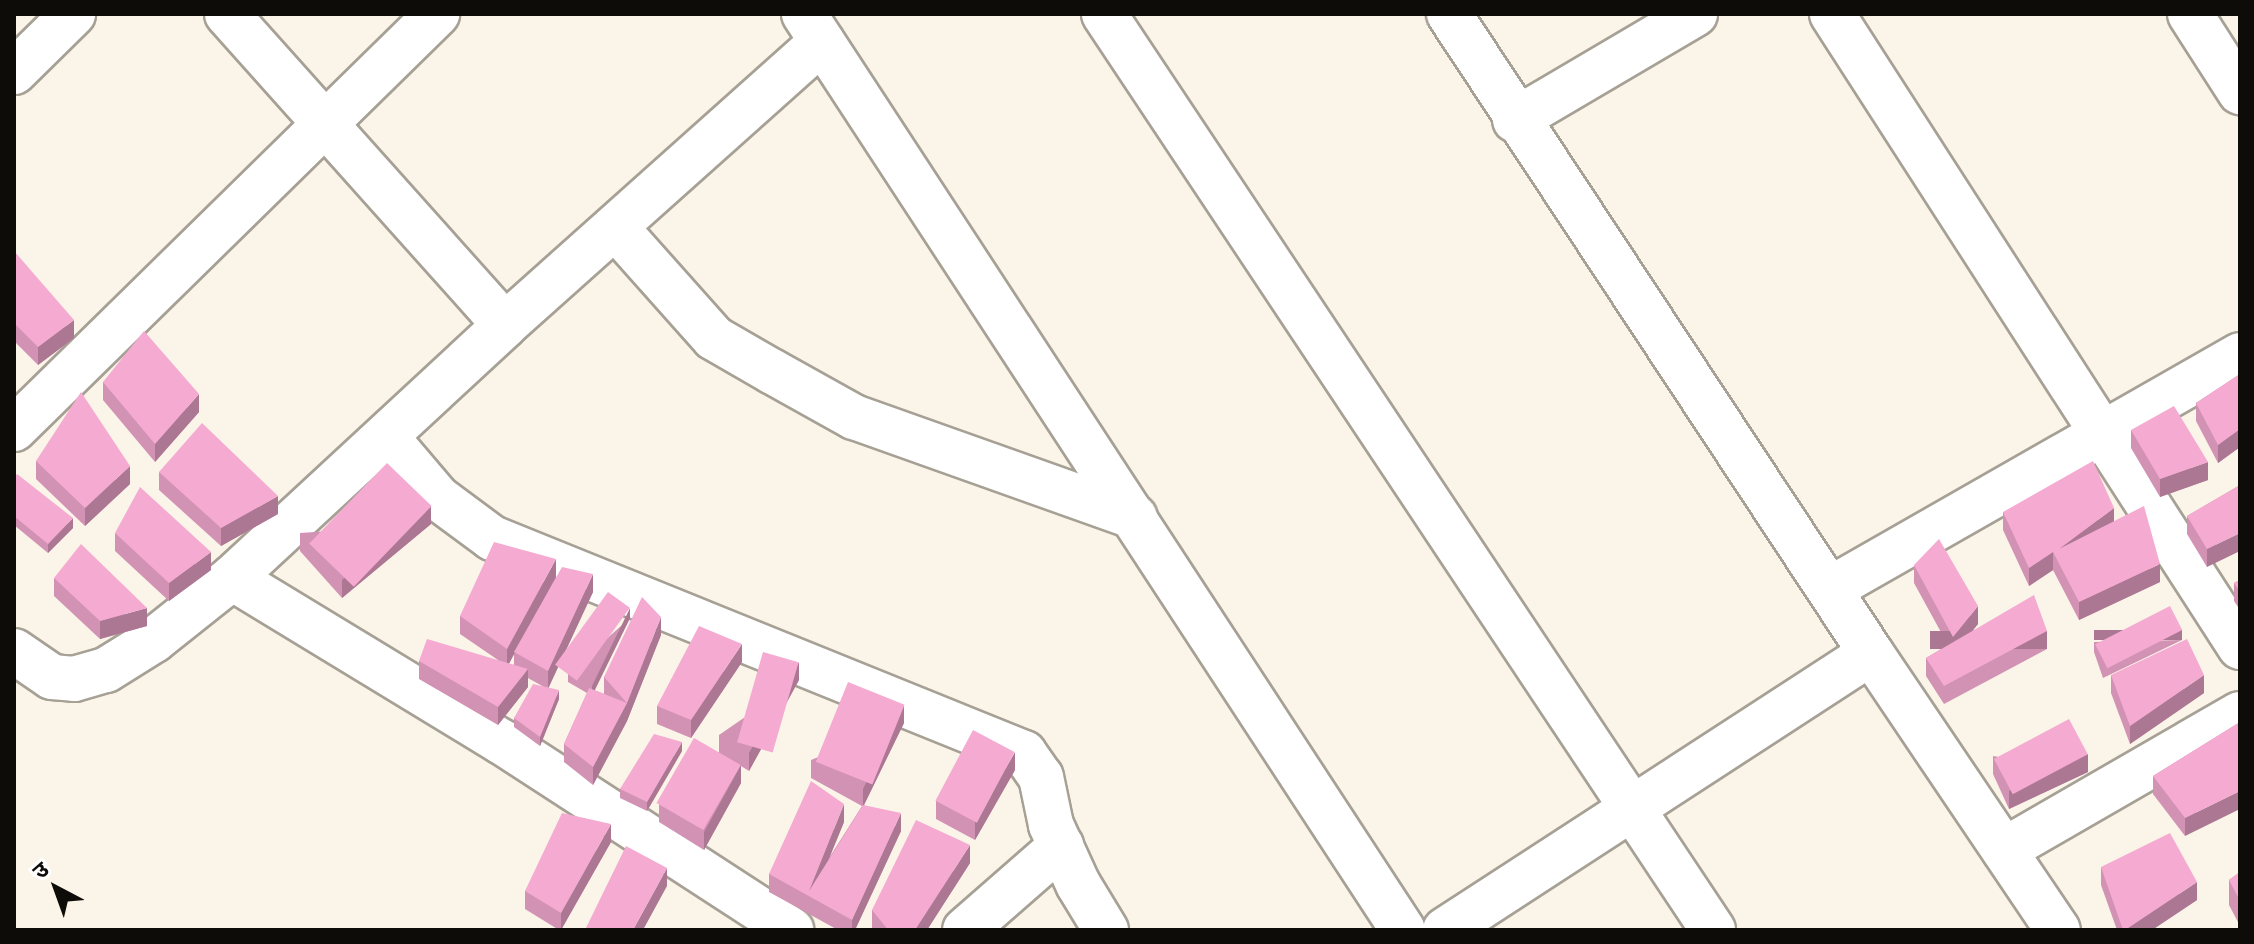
<!DOCTYPE html>
<meta charset="utf-8">
<style>
body{margin:0}
#map{position:relative;width:2254px;height:944px;overflow:hidden;background:#fbf4e8;font-family:"Titillium Web","Noto Sans Devanagari",sans-serif}
div>[style]{position:absolute}
.roads{filter:drop-shadow(2px 0 #a6a095) drop-shadow(-2px 0 #a6a095) drop-shadow(0 2px #a6a095) drop-shadow(0 -2px #a6a095)}
.minor>*{height:44px;margin:-22px;padding:0 22px;transform-origin:22px;border-radius:22px;background:#fff}
.wall>*{inset:0;background:#d292b4}
.shaded-wall>*{inset:0;background:#ab7792;transform-origin:0 0}
.building>*{inset:0;background:#f4aad1;transform-origin:0 0}
span{translate:-50% -50%;white-space:nowrap;text-align:center;line-height:1.15;-webkit-text-stroke:8px #fff;paint-order:stroke}
.frame{position:absolute;inset:0;border:16px solid #0e0c08;pointer-events:none}
.north{position:absolute;left:16px;top:848px;width:80px;height:80px;-webkit-text-stroke:6px #fff;paint-order:stroke;rotate:319deg;font-size:22px;font-weight:700;line-height:32px;text-align:center;color:#0e0c08}
.north::after{content:'';display:block;margin:auto;width:28px;height:36px;background:#0e0c08;clip-path:polygon(50% 0,100% 100%,50% 72%,0 100%)}
</style>
<div id="map">
<div class="roads">
<div class="minor">
<div style="left:804px;top:14px;width:1094px;rotate:56.82deg"></div>
<div style="left:1104px;top:14px;width:1100px;rotate:56.38deg"></div>
<div style="left:1832px;top:14px;width:753px;rotate:57.2deg"></div>
<div style="left:2190px;top:14px;width:93px;rotate:57.3deg"></div>
<div style="left:14px;top:72px;width:83px;rotate:-44.5deg"></div>
<div style="left:1515px;top:120px;width:209px;rotate:-30.5deg"></div>
<div style="left:616px;top:228px;width:147px;rotate:48.3deg"></div>
<div style="left:714px;top:338px;width:68px;rotate:30deg"></div>
<div style="left:773px;top:372px;width:93px;rotate:29.1deg"></div>
<div style="left:854px;top:417px;width:298px;rotate:19.6deg"></div>
<div style="left:505px;top:325px;width:425px;rotate:-41.8deg"></div>
<div style="left:14px;top:429px;width:593px;rotate:-44.45deg"></div>
<div style="left:387px;top:438px;width:79px;rotate:49.6deg"></div>
<div style="left:438px;top:498px;width:67px;rotate:36.5deg"></div>
<div style="left:492px;top:538px;width:574px;rotate:22.01deg"></div>
<div style="left:1024px;top:753px;width:29px;rotate:55deg"></div>
<div style="left:1041px;top:777px;width:49px;rotate:78.2deg"></div>
<div style="left:1051px;top:825px;width:65px;rotate:65.4deg"></div>
<div style="left:1078px;top:884px;width:54px;rotate:58.7deg"></div>
<div style="left:232px;top:578px;width:316px;rotate:31.3deg"></div>
<div style="left:502px;top:742px;width:345px;rotate:33deg"></div>
<div style="left:1830px;top:589px;width:472px;rotate:-29.7deg"></div>
<div style="left:14px;top:651px;width:46px;rotate:34.4deg"></div>
<div style="left:52px;top:677px;width:22px;rotate:5deg"></div>
<div style="left:74px;top:679px;width:33px;rotate:-16deg"></div>
<div style="left:106px;top:670px;width:57px;rotate:-32deg"></div>
<div style="left:154px;top:640px;width:100px;rotate:-38.5deg"></div>
<div style="left:232px;top:578px;width:372px;rotate:-42.8deg"></div>
<div style="left:505px;top:325px;width:417px;rotate:-131.8deg"></div>
<div style="left:1871px;top:653px;width:334px;rotate:56deg"></div>
<div style="left:2004px;top:850px;width:272px;rotate:-30deg"></div>
<div style="left:965px;top:930px;width:128px;rotate:-41.2deg"></div>
<div style="left:1445px;top:930px;width:508px;rotate:-33.03deg"></div>
<div style="left:1871px;top:653px;width:766px;rotate:-123.44deg"></div>
</div>
</div>
<div class="wall">
<div style="clip-path:polygon(14px 251px,74px 338px,38px 365px,14px 341px)"></div>
<div style="clip-path:polygon(2240px 374px,2240px 447px,2218px 463px,2196px 421px,2196px 403px)"></div>
<div style="clip-path:polygon(103px 382px,199px 412px,155px 462px,103px 400px)"></div>
<div style="clip-path:polygon(2131px 430px,2208px 480px,2160px 497px,2131px 448px)"></div>
<div style="clip-path:polygon(36px 461px,130px 484px,85px 526px,36px 479px)"></div>
<div style="clip-path:polygon(159px 472px,278px 514px,221px 546px,159px 490px)"></div>
<div style="clip-path:polygon(14px 478px,73px 528px,48px 553px,14px 525px)"></div>
<div style="clip-path:polygon(2240px 485px,2207px 567px,2187px 534px,2187px 516px)"></div>
<div style="clip-path:polygon(2003px 512px,2114px 521px,2160px 582px,2079px 620px,2053px 570px,2029px 586px,2003px 530px)"></div>
<div style="clip-path:polygon(431px 524px,342px 598px,300px 551px,300px 533px)"></div>
<div style="clip-path:polygon(115px 533px,211px 570px,169px 601px,115px 551px)"></div>
<div style="clip-path:polygon(1914px 565px,1978px 624px,1973px 630px,2047px 649px,1944px 704px,1926px 676px,1926px 658px,1948px 645px,1914px 583px)"></div>
<div style="clip-path:polygon(evenodd,556px 577px,593px 592px,548px 688px,559px 699px,540px 746px,514px 727px,514px 718px,544px 687px,528px 678px,528px 687px,498px 725px,419px 679px,419px 661px,498px 660px,460px 634px,460px 616px,556px 577px,514px 654px,514px 665px,509px 664px,514px 654px)"></div>
<div style="clip-path:polygon(54px 578px,147px 626px,100px 639px,54px 596px)"></div>
<div style="clip-path:polygon(2240px 580px,2240px 610px,2234px 601px,2234px 583px)"></div>
<div style="clip-path:polygon(630px 618px,594px 690px,604px 694px,604px 677px,661px 635px,627px 721px,593px 785px,564px 762px,564px 744px,587px 693px,568px 682px,568px 673px)"></div>
<div style="clip-path:polygon(2182px 640px,2103px 678px,2094px 652px,2094px 642px)"></div>
<div style="clip-path:polygon(742px 662px,691px 738px,657px 724px,657px 706px)"></div>
<div style="clip-path:polygon(2111px 675px,2204px 693px,2130px 744px,2111px 693px)"></div>
<div style="clip-path:polygon(799px 680px,749px 771px,741px 766px,741px 783px,704px 850px,659px 822px,659px 804px,719px 752px,719px 735px)"></div>
<div style="clip-path:polygon(2240px 722px,2185px 836px,2153px 794px,2153px 776px)"></div>
<div style="clip-path:polygon(904px 723px,864px 805px,901px 831px,855px 930px,838px 930px,769px 892px,769px 874px,844px 822px,829px 858px,862px 806px,811px 778px,811px 760px)"></div>
<div style="clip-path:polygon(682px 751px,647px 811px,620px 798px,620px 789px)"></div>
<div style="clip-path:polygon(1993px 756px,2088px 772px,2009px 809px,1993px 774px)"></div>
<div style="clip-path:polygon(1015px 770px,975px 840px,936px 819px,936px 801px)"></div>
<div style="clip-path:polygon(611px 842px,561px 930px,559px 930px,525px 909px,525px 891px)"></div>
<div style="clip-path:polygon(970px 863px,927px 930px,874px 930px,872px 928px,872px 910px)"></div>
<div style="clip-path:polygon(2101px 867px,2197px 900px,2152px 930px,2117px 930px,2101px 885px)"></div>
<div style="clip-path:polygon(2240px 872px,2240px 926px,2229px 905px,2229px 880px)"></div>
</div>
<div class="shaded-wall">
<div style="clip-path:polygon(74px 320px,74px 338px,38px 365px,38px 347px)"></div>
<div style="clip-path:polygon(199px 394px,199px 412px,155px 462px,155px 444px)"></div>
<div style="clip-path:polygon(2240px 429px,2240px 447px,2218px 463px,2218px 445px)"></div>
<div style="clip-path:polygon(2208px 462px,2208px 480px,2160px 497px,2160px 479px)"></div>
<div style="clip-path:polygon(130px 466px,130px 484px,85px 526px,85px 508px)"></div>
<div style="clip-path:polygon(278px 496px,278px 514px,221px 546px,221px 528px)"></div>
<div style="clip-path:polygon(431px 506px,431px 524px,342px 598px,342px 580px)"></div>
<div style="clip-path:polygon(2114px 508px,2114px 526px,2059px 549px)"></div>
<div style="clip-path:polygon(73px 518px,73px 528px,48px 553px,48px 544px)"></div>
<div style="clip-path:polygon(2240px 533px,2240px 551px,2207px 567px,2207px 549px)"></div>
<div style="clip-path:polygon(211px 552px,211px 570px,169px 601px,169px 583px)"></div>
<div style="clip-path:polygon(2053px 552px,2053px 570px,2029px 586px,2029px 568px)"></div>
<div style="clip-path:polygon(556px 559px,556px 577px,507px 667px,507px 649px)"></div>
<div style="clip-path:polygon(2160px 564px,2160px 582px,2079px 620px,2079px 602px)"></div>
<div style="clip-path:polygon(593px 574px,593px 592px,548px 689px,548px 671px)"></div>
<div style="clip-path:polygon(1978px 606px,1978px 624px,1953px 655px,1953px 637px)"></div>
<div style="clip-path:polygon(147px 608px,147px 626px,100px 639px,100px 621px)"></div>
<div style="clip-path:polygon(630px 608px,630px 618px,592px 696px,592px 686px)"></div>
<div style="clip-path:polygon(661px 617px,661px 635px,627px 721px,627px 703px)"></div>
<div style="left:2182px;top:630px;width:10px;height:88px;rotate:90deg"></div>
<div style="left:2047px;top:631px;width:18px;height:117px;rotate:90deg"></div>
<div style="clip-path:polygon(742px 644px,742px 662px,691px 738px,691px 720px)"></div>
<div style="clip-path:polygon(799px 662px,799px 680px,749px 771px,749px 753px)"></div>
<div style="clip-path:polygon(528px 669px,528px 687px,498px 725px,498px 707px)"></div>
<div style="clip-path:polygon(2204px 675px,2204px 693px,2130px 744px,2130px 726px)"></div>
<div style="clip-path:polygon(559px 690px,559px 699px,540px 746px,540px 737px)"></div>
<div style="clip-path:polygon(627px 703px,627px 721px,593px 785px,593px 767px)"></div>
<div style="clip-path:polygon(904px 705px,904px 723px,863px 807px,863px 789px)"></div>
<div style="clip-path:polygon(682px 742px,682px 751px,647px 811px,647px 802px)"></div>
<div style="clip-path:polygon(1015px 752px,1015px 770px,975px 840px,975px 822px)"></div>
<div style="clip-path:polygon(2088px 754px,2088px 772px,2009px 809px,2009px 791px)"></div>
<div style="clip-path:polygon(741px 765px,741px 783px,704px 850px,704px 832px)"></div>
<div style="clip-path:polygon(2240px 791px,2240px 809px,2185px 836px,2185px 818px)"></div>
<div style="clip-path:polygon(844px 804px,844px 822px,813px 898px,809px 891px)"></div>
<div style="clip-path:polygon(901px 813px,901px 831px,855px 930px,852px 930px,852px 920px)"></div>
<div style="clip-path:polygon(611px 824px,611px 842px,561px 930px,561px 913px)"></div>
<div style="clip-path:polygon(970px 845px,970px 863px,927px 930px,915px 930px)"></div>
<div style="clip-path:polygon(667px 868px,667px 886px,643px 930px,633px 930px)"></div>
<div style="clip-path:polygon(2197px 882px,2197px 900px,2152px 930px,2125px 930px)"></div>
</div>
<div class="building">
<div style="clip-path:polygon(14px 251px,74px 320px,38px 347px,14px 323px)"></div>
<div style="clip-path:polygon(144px 331px,199px 394px,155px 444px,103px 382px)"></div>
<div style="clip-path:polygon(2240px 374px,2240px 429px,2218px 445px,2196px 403px)"></div>
<div style="clip-path:polygon(81px 392px,130px 466px,85px 508px,36px 461px)"></div>
<div style="clip-path:polygon(2174px 406px,2208px 462px,2160px 479px,2131px 430px)"></div>
<div style="clip-path:polygon(202px 423px,278px 496px,221px 528px,159px 472px)"></div>
<div style="clip-path:polygon(2093px 461px,2114px 508px,2059px 549px,2144px 506px,2160px 564px,2079px 602px,2053px 552px,2029px 568px,2003px 512px)"></div>
<div style="left:387px;top:463px;width:62px;height:112px;rotate:44deg"></div>
<div style="clip-path:polygon(17px 474px,73px 518px,48px 544px,14px 516px,14px 478px)"></div>
<div style="clip-path:polygon(2240px 485px,2240px 533px,2207px 549px,2187px 516px)"></div>
<div style="clip-path:polygon(140px 487px,211px 552px,169px 583px,115px 533px)"></div>
<div style="clip-path:polygon(1939px 539px,1978px 606px,1953px 637px,1914px 565px)"></div>
<div style="clip-path:polygon(494px 542px,556px 559px,507px 649px,460px 616px)"></div>
<div style="clip-path:polygon(81px 544px,147px 608px,100px 621px,54px 578px)"></div>
<div style="clip-path:polygon(562px 567px,593px 574px,548px 671px,514px 652px)"></div>
<div style="clip-path:polygon(2240px 580px,2240px 592px,2234px 583px)"></div>
<div style="left:608px;top:592px;width:27px;height:90px;rotate:36deg"></div>
<div style="clip-path:polygon(2034px 595px,2047px 631px,1944px 686px,1926px 658px)"></div>
<div style="clip-path:polygon(642px 597px,661px 617px,627px 703px,604px 677px)"></div>
<div style="left:2170px;top:606px;width:27px;height:84px;rotate:63deg"></div>
<div style="clip-path:polygon(699px 626px,742px 644px,691px 720px,657px 706px)"></div>
<div style="clip-path:polygon(427px 639px,528px 669px,498px 707px,419px 661px)"></div>
<div style="clip-path:polygon(2187px 639px,2204px 675px,2130px 726px,2111px 675px)"></div>
<div style="left:763px;top:652px;width:37px;height:94px;rotate:16deg"></div>
<div style="left:848px;top:682px;width:61px;height:86px;rotate:22deg"></div>
<div style="clip-path:polygon(533px 684px,559px 690px,540px 737px,514px 718px)"></div>
<div style="clip-path:polygon(589px 688px,627px 703px,593px 767px,564px 744px)"></div>
<div style="left:2069px;top:719px;width:40px;height:85px;rotate:62deg"></div>
<div style="clip-path:polygon(2240px 722px,2240px 791px,2185px 818px,2153px 776px)"></div>
<div style="left:973px;top:730px;width:47px;height:80px;rotate:28deg"></div>
<div style="clip-path:polygon(654px 734px,682px 742px,647px 802px,620px 789px)"></div>
<div style="left:694px;top:738px;width:54px;height:75px;rotate:30deg"></div>
<div style="clip-path:polygon(811px 781px,844px 804px,809px 891px,863px 805px,901px 813px,852px 920px,769px 874px)"></div>
<div style="clip-path:polygon(562px 813px,611px 824px,561px 913px,525px 891px)"></div>
<div style="clip-path:polygon(916px 820px,970px 845px,915px 930px,888px 930px,872px 910px)"></div>
<div style="clip-path:polygon(2170px 833px,2197px 882px,2125px 930px,2123px 930px,2101px 867px)"></div>
<div style="clip-path:polygon(626px 846px,667px 868px,633px 930px,585px 930px)"></div>
<div style="clip-path:polygon(2240px 872px,2240px 901px,2229px 880px)"></div>
</div>
<div class="frame"></div>
<div class="north">उ</div>
</div>
